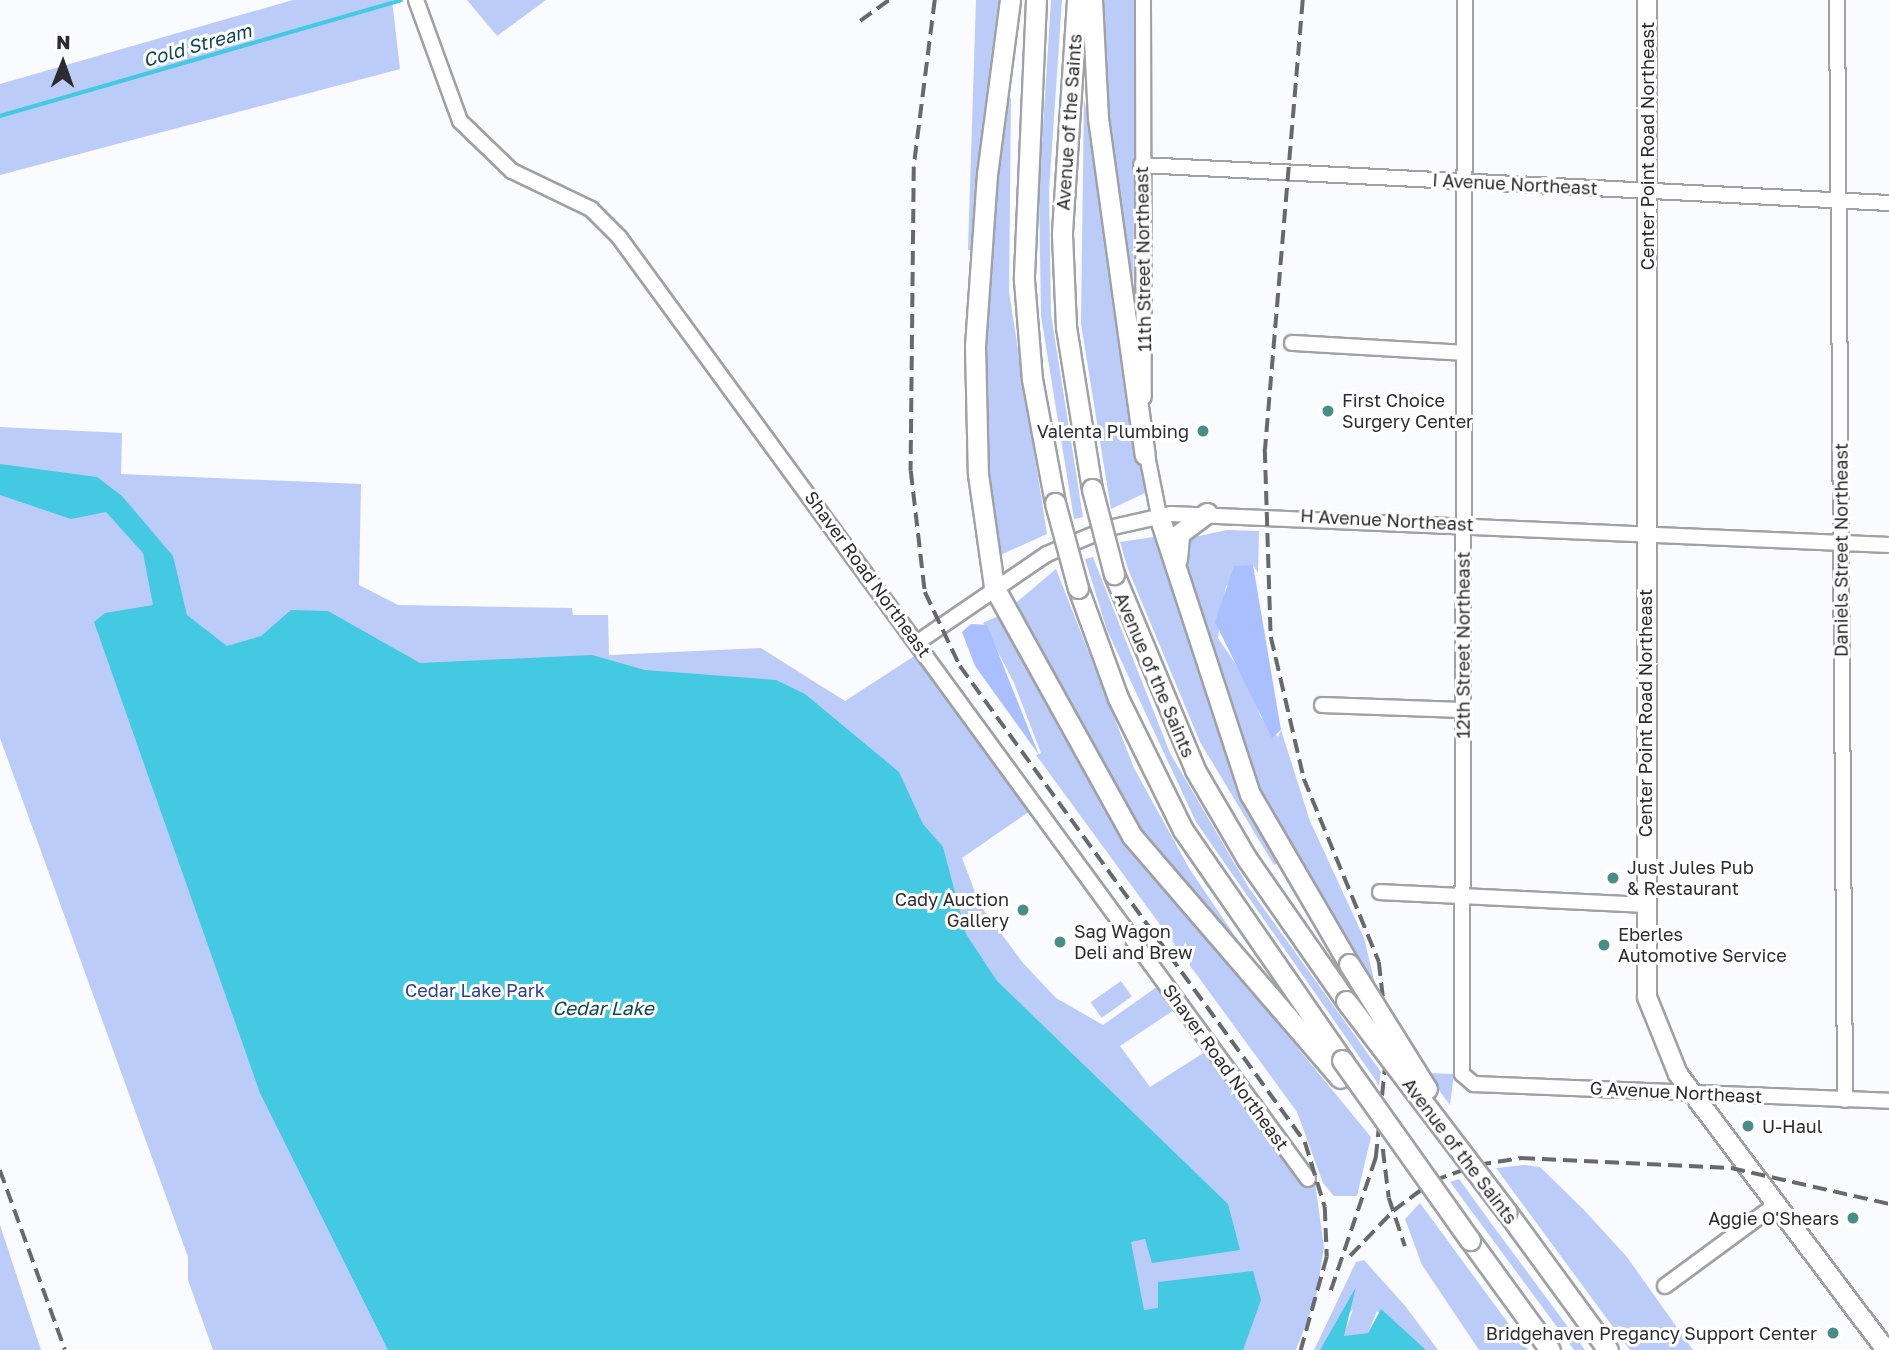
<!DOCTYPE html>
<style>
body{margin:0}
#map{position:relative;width:1889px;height:1350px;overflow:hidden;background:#fafbfe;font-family:"Golos Text",sans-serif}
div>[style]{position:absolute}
.green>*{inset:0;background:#bcccf8;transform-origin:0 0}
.forest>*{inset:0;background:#a9bfff}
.water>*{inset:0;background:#43c9e1}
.stream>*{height:3.5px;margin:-1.75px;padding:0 1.75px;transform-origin:1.75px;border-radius:1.75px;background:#43c9e1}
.roads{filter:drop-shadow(2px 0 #9fa1a5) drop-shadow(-2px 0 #9fa1a5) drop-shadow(0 2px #9fa1a5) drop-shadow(0 -2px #9fa1a5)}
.minor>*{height:14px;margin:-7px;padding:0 7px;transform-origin:7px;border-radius:7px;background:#fff}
.major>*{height:18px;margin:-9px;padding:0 9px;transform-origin:9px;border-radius:9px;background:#fff}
.highway>*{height:19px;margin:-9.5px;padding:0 9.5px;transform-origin:9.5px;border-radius:9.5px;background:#fff}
.rail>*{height:3.5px;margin-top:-1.75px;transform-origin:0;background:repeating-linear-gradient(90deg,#69696c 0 14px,transparent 0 21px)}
.bridges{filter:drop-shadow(2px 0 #9fa1a5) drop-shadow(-2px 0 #9fa1a5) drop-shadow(0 2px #9fa1a5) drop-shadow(0 -2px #9fa1a5)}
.highway-bridge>*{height:19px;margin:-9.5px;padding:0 9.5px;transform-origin:9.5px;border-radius:9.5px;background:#fff}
.dots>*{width:19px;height:19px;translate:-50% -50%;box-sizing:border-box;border:4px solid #fff;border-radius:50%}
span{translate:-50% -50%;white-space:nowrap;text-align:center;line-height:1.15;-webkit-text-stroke:6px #fff;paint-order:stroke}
.street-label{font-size:18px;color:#2c2c2e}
.poi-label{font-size:18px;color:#2c2c2e}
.left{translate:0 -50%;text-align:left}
.right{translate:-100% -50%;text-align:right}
.park-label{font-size:18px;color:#2c4099}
.water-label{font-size:19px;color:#0e4852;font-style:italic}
.north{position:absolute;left:28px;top:28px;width:70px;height:70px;-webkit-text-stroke:5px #fff;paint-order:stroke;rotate:1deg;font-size:19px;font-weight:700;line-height:28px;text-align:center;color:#2c2c2e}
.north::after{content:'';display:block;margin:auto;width:24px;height:32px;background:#2c2c2e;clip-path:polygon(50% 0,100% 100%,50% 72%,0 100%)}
</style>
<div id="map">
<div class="green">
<div style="clip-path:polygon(293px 0,392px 0,400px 69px,0 175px,0 84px)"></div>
<div style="clip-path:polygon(467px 0,546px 0,497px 36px)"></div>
<div style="clip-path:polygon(976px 0,1002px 0,973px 250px,968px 250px)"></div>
<div style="clip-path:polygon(1051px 0,1062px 0,1049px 191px,1051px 314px,1083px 517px,1074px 519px,1041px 316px,1039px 191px)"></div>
<div style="clip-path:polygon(1100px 0,1136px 0,1133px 311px,1106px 117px)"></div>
<div style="clip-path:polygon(1005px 94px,1011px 99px,1009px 292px,1047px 534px,998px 556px,980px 429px,987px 261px)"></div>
<div style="clip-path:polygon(1084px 97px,1145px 493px,1111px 509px,1081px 324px)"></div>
<div style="clip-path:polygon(0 427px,122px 433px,121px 474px,361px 484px,359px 585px,398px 605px,572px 608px,573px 615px,608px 615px,609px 655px,761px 648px,845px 701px,916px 655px,1030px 811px,962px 858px,980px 905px,1023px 963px,1056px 998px,1103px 1025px,1158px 986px,1174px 1010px,1120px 1046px,1150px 1087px,1205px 1052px,1303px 1183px,1314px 1175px,1324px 1247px,1316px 1298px,1296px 1350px,213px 1350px,188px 1280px,188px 1257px,0 738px)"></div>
<div style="clip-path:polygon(1227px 530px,1259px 531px,1258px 573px,1253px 565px,1226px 586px,1218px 638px,1251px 687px,1260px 716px,1278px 737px,1281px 730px,1310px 821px,1364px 938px,1377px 992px,1264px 802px,1232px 720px,1184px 559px,1189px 538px)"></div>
<div style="clip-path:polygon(1160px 536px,1249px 805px,1278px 863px,1274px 865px,1200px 742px,1128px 569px,1120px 542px)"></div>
<div style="clip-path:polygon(1093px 557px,1170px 753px,1249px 888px,1381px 1072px,1379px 1085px,1196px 822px,1107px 630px,1085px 559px)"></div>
<div style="clip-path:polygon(1056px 569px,1134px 768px,1189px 868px,1253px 963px,1135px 828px,1012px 606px)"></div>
<div style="clip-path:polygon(998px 616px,1134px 849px,1371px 1137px,1357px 1196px,1334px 1196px,1323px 1183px,1297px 1112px,1036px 755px,1041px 753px,1014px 683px,983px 623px)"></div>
<div style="left:1121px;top:981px;width:19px;height:37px;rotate:55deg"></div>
<div style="clip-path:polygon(1428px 1073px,1454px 1074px,1450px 1105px,1435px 1085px)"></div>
<div style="clip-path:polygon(1524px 1165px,1540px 1167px,1584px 1210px,1627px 1257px,1693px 1350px,1630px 1350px,1496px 1168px)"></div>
<div style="clip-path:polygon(1459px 1179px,1491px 1223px,1585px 1350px,1574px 1350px,1450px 1182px)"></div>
<div style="clip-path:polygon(1420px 1203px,1508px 1323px,1528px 1350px,1479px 1350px,1422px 1265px,1405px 1219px)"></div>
<div style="clip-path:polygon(0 1225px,41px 1350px,0 1350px)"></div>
<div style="clip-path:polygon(1364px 1260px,1406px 1307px,1438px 1350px,1426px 1350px,1377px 1311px,1368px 1333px,1343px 1337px,1353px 1309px,1320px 1350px,1314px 1350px,1356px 1262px)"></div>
</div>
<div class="forest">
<div style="clip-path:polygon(1253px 565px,1281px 730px,1272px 738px,1215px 622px,1234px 566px)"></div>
<div style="clip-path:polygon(971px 624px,987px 625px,1039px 755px,975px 666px,962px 632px)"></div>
</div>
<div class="water">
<div style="clip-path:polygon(0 464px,97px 477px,122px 496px,173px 556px,187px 615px,227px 646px,261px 636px,291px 610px,328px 611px,420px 663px,592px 655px,645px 670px,776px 680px,805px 694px,899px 772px,923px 824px,943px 847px,966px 934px,997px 981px,1228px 1204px,1240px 1250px,1152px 1263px,1145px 1239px,1131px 1242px,1144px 1310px,1158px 1308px,1158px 1282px,1253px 1271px,1261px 1300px,1243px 1350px,388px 1350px,260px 1093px,94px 622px,105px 613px,153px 605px,143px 553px,106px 512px,71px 519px,0 495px)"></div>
<div style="clip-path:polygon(1356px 1287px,1344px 1336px,1368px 1333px,1381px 1309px,1426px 1350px,1320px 1350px)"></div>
</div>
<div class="stream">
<div style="left:0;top:116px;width:417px;rotate:-16.1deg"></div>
</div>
<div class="roads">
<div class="minor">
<div style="left:416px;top:0;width:129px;rotate:70deg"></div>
<div style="left:460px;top:121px;width:72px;rotate:43.9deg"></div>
<div style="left:512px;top:171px;width:88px;rotate:25.7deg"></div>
<div style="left:591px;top:209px;width:40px;rotate:45deg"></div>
<div style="left:619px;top:237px;width:1167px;rotate:53.82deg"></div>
<div style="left:1143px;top:0;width:397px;rotate:89.9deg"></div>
<div style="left:1465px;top:0;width:1074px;rotate:90.16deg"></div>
<div style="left:1462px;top:1074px;width:16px;rotate:40deg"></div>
<div style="left:1474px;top:1084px;width:415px;rotate:2.3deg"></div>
<div style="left:1837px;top:0;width:1100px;rotate:89.58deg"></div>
<div style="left:1141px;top:165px;width:749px;rotate:2.91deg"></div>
<div style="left:1292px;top:343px;width:172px;rotate:3.3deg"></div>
<div style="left:1145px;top:445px;width:72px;rotate:78.8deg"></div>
<div style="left:918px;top:642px;width:156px;rotate:-34.3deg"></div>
<div style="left:1047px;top:554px;width:67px;rotate:-22.8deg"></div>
<div style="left:1109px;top:528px;width:64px;rotate:-12.7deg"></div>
<div style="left:1171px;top:514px;width:719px;rotate:2.47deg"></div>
<div style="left:1322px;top:705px;width:140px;rotate:2deg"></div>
<div style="left:1380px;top:892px;width:265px;rotate:2.8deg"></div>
<div style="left:1665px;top:1286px;width:140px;rotate:-36.3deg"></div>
</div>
<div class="major">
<div style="left:1647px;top:0;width:997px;rotate:90deg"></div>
<div style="left:1647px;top:997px;width:83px;rotate:68.1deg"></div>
<div style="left:1678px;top:1074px;width:346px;rotate:53deg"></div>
</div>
<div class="highway">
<div style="left:1010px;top:0;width:176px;rotate:97.5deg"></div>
<div style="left:987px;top:174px;width:172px;rotate:94deg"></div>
<div style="left:975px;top:346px;width:128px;rotate:88.7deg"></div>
<div style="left:978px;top:474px;width:114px;rotate:81.9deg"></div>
<div style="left:994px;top:587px;width:285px;rotate:61deg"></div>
<div style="left:1132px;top:836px;width:319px;rotate:49.3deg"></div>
<div style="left:1036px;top:0;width:280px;rotate:92.5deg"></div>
<div style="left:1024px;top:280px;width:99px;rotate:85.4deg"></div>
<div style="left:1032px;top:379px;width:126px;rotate:79.5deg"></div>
<div style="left:1077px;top:0;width:235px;rotate:93.7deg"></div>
<div style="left:1062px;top:235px;width:92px;rotate:87.5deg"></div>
<div style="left:1066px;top:327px;width:164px;rotate:80.9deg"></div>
<div style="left:1092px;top:0;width:118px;rotate:87.1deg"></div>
<div style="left:1098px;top:118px;width:340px;rotate:82.1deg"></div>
<div style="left:1159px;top:516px;width:293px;rotate:71.9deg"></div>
<div style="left:1250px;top:794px;width:197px;rotate:59.8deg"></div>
<div style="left:1177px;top:559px;width:25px;rotate:-85deg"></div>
<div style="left:1179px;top:534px;width:35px;rotate:-37deg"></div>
<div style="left:1114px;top:574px;width:212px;rotate:67.5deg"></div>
<div style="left:1195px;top:770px;width:103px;rotate:59.7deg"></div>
<div style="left:1247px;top:859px;width:173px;rotate:55.1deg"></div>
<div style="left:1078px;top:588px;width:117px;rotate:70deg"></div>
<div style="left:1118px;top:698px;width:147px;rotate:63.8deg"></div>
<div style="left:1183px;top:830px;width:280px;rotate:55.3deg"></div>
<div style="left:1507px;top:1212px;width:171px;rotate:53.8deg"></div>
<div style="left:1470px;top:1240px;width:136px;rotate:54deg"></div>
</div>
</div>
<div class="rail">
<div style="left:935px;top:0;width:168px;rotate:97.2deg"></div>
<div style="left:914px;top:167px;width:304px;rotate:90.6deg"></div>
<div style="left:911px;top:471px;width:122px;rotate:83.4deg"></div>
<div style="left:925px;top:592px;width:82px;rotate:64.7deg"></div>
<div style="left:960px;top:666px;width:588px;rotate:54.07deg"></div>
<div style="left:1305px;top:1142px;width:68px;rotate:72.9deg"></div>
<div style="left:1325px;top:1207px;width:50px;rotate:87.7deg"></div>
<div style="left:1327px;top:1257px;width:97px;rotate:105.6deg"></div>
<div style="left:1303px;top:0;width:451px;rotate:94.8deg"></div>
<div style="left:1265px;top:449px;width:188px;rotate:88.2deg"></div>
<div style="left:1271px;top:637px;width:146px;rotate:76.9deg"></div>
<div style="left:1304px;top:779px;width:198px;rotate:67.7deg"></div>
<div style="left:1379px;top:962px;width:79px;rotate:83.4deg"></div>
<div style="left:1388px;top:1040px;width:119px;rotate:95.8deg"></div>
<div style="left:1376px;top:1158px;width:147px;rotate:108.7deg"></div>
<div style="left:860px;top:21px;width:36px;rotate:-36deg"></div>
<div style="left:1383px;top:1149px;width:49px;rotate:83deg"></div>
<div style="left:1389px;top:1198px;width:51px;rotate:71.6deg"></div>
<div style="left:0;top:1170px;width:191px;rotate:70.1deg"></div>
<div style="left:1350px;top:1256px;width:62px;rotate:-46.3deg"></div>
<div style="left:1393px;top:1211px;width:50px;rotate:-36.9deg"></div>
<div style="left:1433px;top:1181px;width:47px;rotate:-20deg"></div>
<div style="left:1477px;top:1165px;width:45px;rotate:-9deg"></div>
<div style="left:1521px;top:1158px;width:210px;rotate:2.7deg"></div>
<div style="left:1731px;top:1168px;width:162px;rotate:12.8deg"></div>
</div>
<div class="bridges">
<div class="highway-bridge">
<div style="left:1092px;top:489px;width:88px;rotate:75.5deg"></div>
<div style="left:1055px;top:503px;width:88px;rotate:74.9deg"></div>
<div style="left:1349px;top:964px;width:147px;rotate:58deg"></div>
<div style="left:1346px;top:1001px;width:265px;rotate:52.7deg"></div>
<div style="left:1342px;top:1060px;width:221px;rotate:54.6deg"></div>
</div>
</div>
<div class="dots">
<div style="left:1328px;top:411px;background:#498e85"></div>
<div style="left:1203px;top:431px;background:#498e85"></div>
<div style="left:1613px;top:878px;background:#498e85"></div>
<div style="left:1023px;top:910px;background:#498e85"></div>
<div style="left:1060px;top:942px;background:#498e85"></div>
<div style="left:1604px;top:945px;background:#498e85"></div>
<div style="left:1748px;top:1126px;background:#498e85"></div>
<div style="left:1853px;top:1218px;background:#498e85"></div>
<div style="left:1833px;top:1333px;background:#498e85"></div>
</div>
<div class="street-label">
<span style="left:1069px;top:122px;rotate:-86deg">Avenue of the Saints</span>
<span style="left:1647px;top:146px;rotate:-90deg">Center Point Road Northeast</span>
<span style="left:1515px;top:184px;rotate:3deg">I Avenue Northeast</span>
<span style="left:1143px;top:259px;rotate:-91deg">11th Street Northeast</span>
<span style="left:1387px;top:520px;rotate:3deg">H Avenue Northeast</span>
<span style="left:1841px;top:550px;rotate:-90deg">Daniels Street Northeast</span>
<span style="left:868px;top:574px;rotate:54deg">Shaver Road Northeast</span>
<span style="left:1463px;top:645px;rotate:-90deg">12th Street Northeast</span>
<span style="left:1155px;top:675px;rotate:67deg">Avenue of the Saints</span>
<span style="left:1645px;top:713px;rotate:-90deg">Center Point Road Northeast</span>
<span style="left:1226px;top:1067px;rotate:54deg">Shaver Road Northeast</span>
<span style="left:1676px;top:1092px;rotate:3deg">G Avenue Northeast</span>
<span style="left:1460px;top:1151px;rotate:53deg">Avenue of the Saints</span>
</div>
<div class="poi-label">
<span class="left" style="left:1342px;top:411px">First Choice<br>Surgery Center</span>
<span class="right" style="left:1189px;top:431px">Valenta Plumbing</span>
<span class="left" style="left:1627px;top:878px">Just Jules Pub<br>&amp; Restaurant</span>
<span class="right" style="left:1009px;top:910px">Cady Auction<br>Gallery</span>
<span class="left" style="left:1074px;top:942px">Sag Wagon<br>Deli and Brew</span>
<span class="left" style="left:1618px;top:945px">Eberles<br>Automotive Service</span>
<span class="left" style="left:1762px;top:1126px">U-Haul</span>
<span class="right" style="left:1839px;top:1218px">Aggie O'Shears</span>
<span class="right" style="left:1817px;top:1333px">Bridgehaven Pregancy Support Center</span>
</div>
<div class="park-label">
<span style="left:475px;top:990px">Cedar Lake Park</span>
</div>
<div class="water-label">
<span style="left:197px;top:45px;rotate:-16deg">Cold Stream</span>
<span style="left:603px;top:1008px">Cedar Lake</span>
</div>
<div class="north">N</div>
</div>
